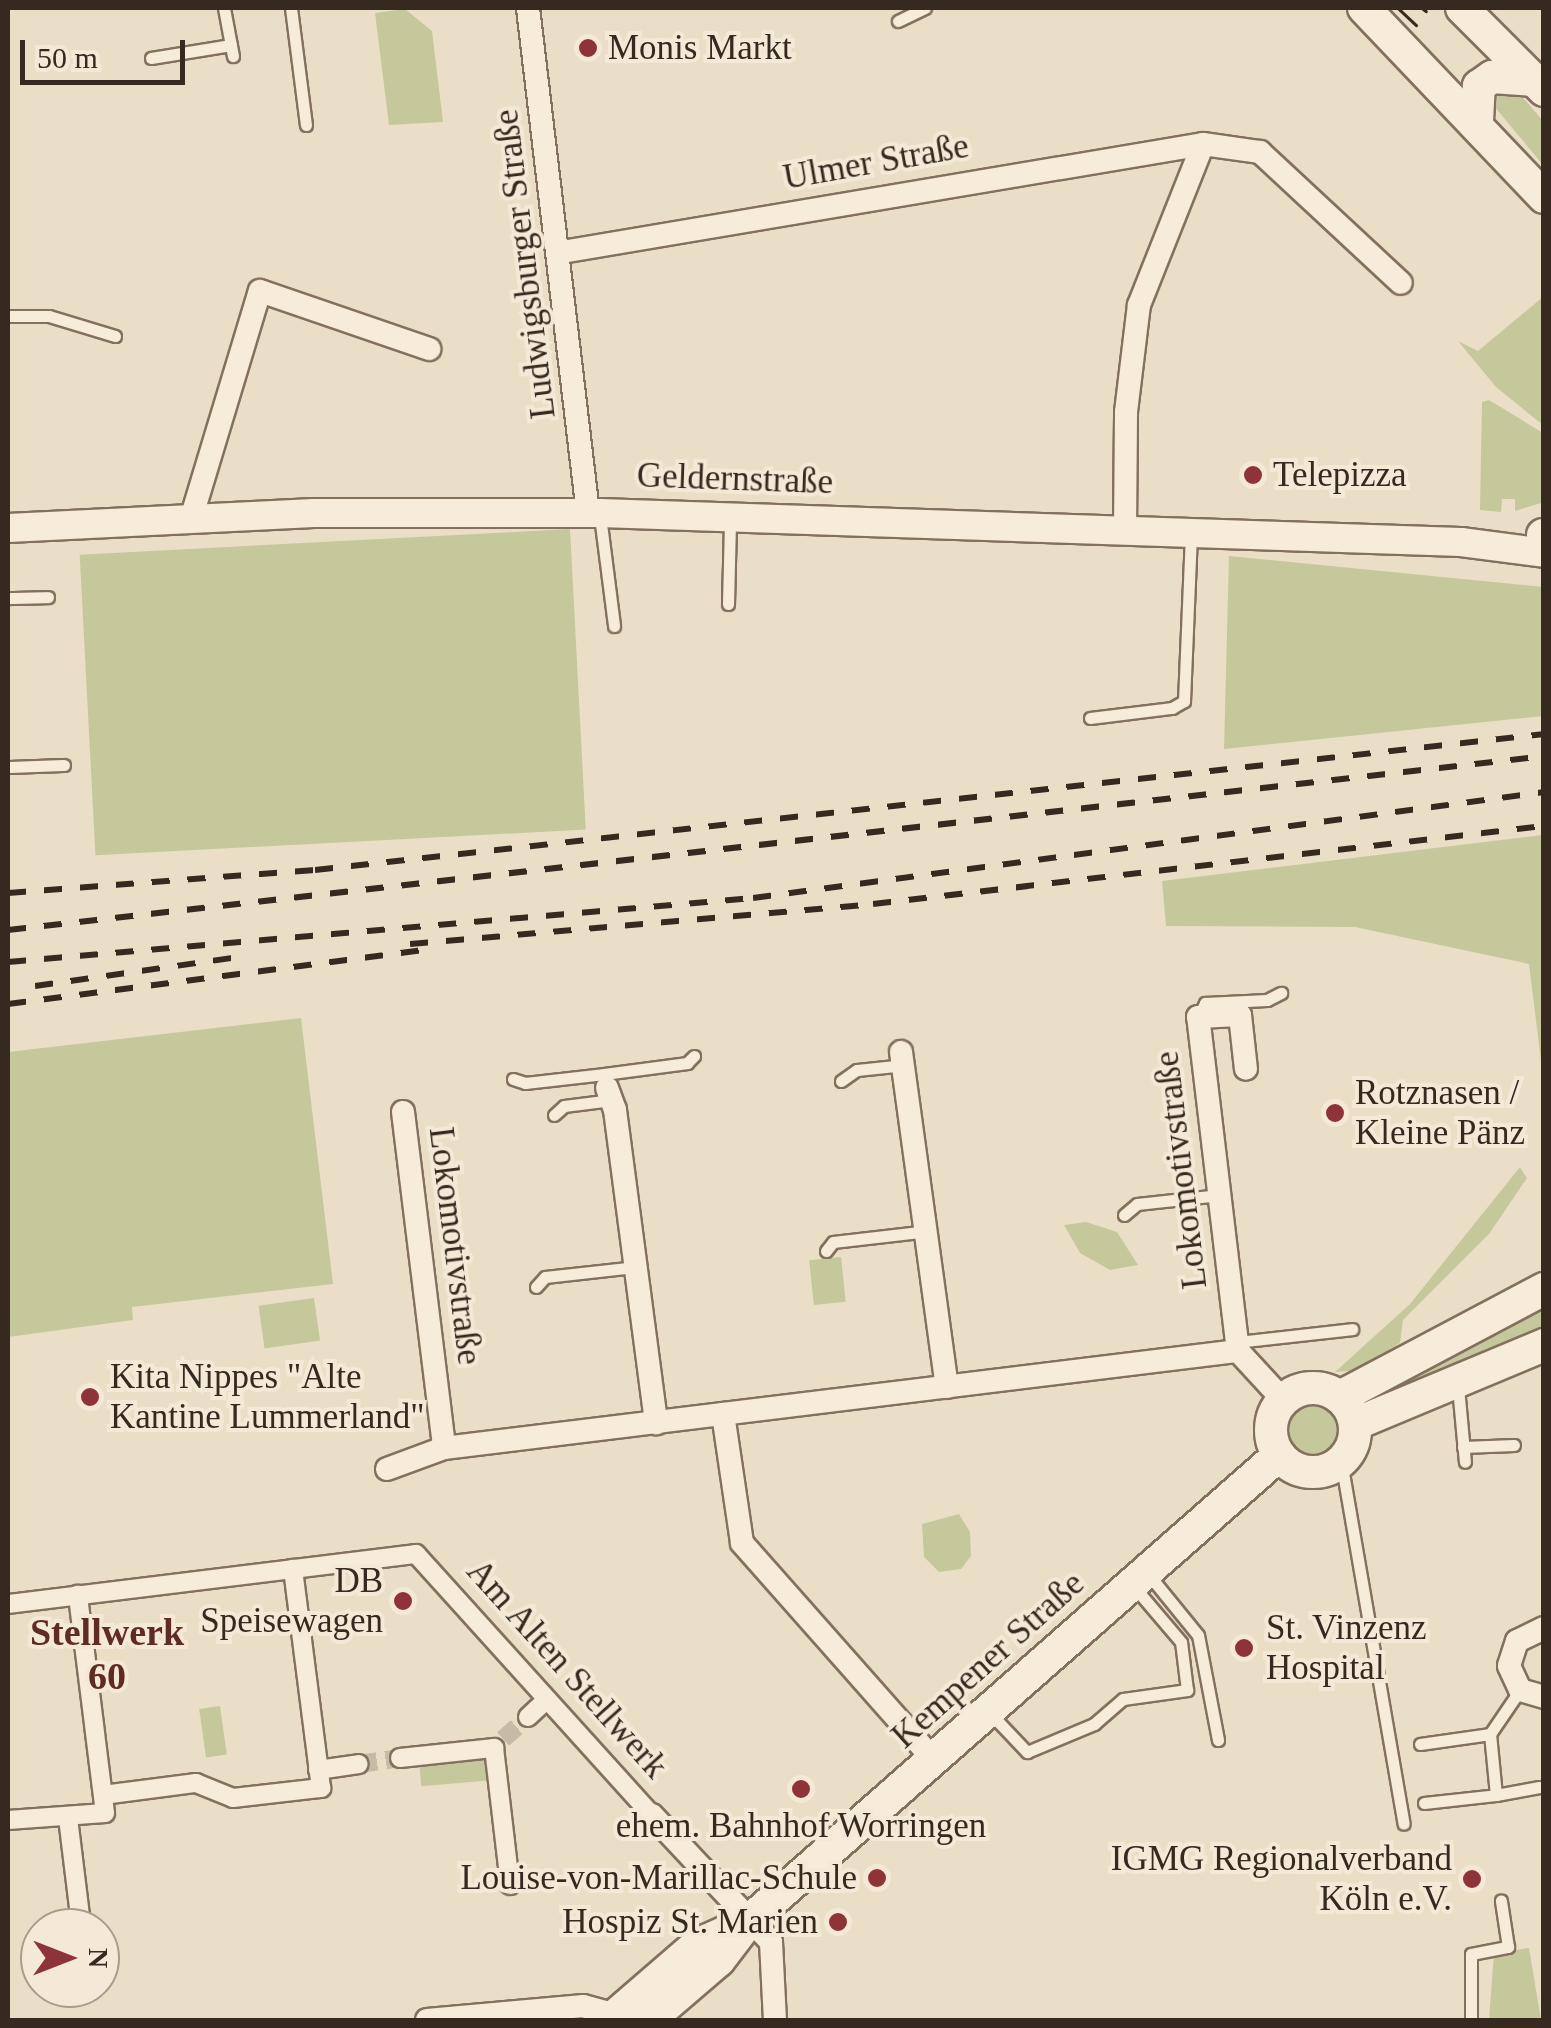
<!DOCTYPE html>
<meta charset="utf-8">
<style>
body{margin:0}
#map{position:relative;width:1551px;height:2028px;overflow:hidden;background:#ebdec7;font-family:Georgia,serif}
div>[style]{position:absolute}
.green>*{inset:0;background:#c5c89b;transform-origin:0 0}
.round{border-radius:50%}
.pedestrian-tunnel>*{height:18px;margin-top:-9px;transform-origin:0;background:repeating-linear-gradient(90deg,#c7baa6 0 18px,transparent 0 27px)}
.roads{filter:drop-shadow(2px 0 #84705e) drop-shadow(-2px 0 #84705e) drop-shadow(0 2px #84705e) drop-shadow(0 -2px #84705e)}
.service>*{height:11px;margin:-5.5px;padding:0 5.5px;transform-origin:5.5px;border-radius:5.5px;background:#f6ecd9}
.pedestrian>*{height:18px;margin:-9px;padding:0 9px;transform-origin:9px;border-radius:9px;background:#f6ecd9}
.minor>*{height:22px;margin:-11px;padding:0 11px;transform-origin:11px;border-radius:11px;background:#f6ecd9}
.tertiary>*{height:28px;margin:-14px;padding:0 14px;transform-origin:14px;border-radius:14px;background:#f6ecd9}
.secondary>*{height:32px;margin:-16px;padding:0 16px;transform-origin:16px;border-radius:16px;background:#f6ecd9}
.secondary>.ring{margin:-16px;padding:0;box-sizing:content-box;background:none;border:32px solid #f6ecd9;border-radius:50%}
.tram>*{height:2.5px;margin:-1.25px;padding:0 1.25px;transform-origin:1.25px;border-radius:1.25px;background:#362a20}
.rail>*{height:6px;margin-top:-3px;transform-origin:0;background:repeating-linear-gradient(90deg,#362a20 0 18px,transparent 0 36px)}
.dots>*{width:28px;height:28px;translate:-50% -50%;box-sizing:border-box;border:5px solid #f3e9d6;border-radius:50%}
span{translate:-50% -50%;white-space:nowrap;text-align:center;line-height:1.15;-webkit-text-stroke:8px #f3e9d6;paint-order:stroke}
.poi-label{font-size:35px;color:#362a20}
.left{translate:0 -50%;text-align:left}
.right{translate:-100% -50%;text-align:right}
.street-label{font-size:35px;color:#362a20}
.neighbourhood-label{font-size:38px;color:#5f2c23;font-weight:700}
.frame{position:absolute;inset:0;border:10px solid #362a20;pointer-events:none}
.north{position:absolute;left:20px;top:1908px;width:100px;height:100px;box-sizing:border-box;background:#f3e9d6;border:2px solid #a79d8d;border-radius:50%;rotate:90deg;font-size:28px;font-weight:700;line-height:40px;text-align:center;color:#362a20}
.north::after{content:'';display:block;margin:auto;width:35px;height:45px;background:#8e3338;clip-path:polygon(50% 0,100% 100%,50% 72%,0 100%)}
.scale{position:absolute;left:20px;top:40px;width:165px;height:45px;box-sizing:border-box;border:5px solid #362a20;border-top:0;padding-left:12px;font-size:30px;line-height:35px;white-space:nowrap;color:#362a20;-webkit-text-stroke:8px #f3e9d6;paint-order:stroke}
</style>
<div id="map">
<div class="green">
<div style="clip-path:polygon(405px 9px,432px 31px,443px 122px,389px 125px,375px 13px)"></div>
<div style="clip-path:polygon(1500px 90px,1519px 93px,1543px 121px,1543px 165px,1494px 106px)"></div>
<div style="clip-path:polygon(1543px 297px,1543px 425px,1496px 387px,1458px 341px,1478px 351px)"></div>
<div style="clip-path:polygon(1489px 400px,1543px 433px,1541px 503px,1515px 511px,1515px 499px,1502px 499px,1501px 512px,1480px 510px,1482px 402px)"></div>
<div style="left:570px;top:529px;width:301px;height:491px;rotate:87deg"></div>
<div style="clip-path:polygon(1229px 556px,1543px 587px,1543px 716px,1224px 749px)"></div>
<div style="clip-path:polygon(1543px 835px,1543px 1077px,1529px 964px,1355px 927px,1166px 926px,1162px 881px)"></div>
<div style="clip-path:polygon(301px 1018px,333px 1284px,132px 1307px,133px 1320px,8px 1337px,8px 1052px)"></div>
<div style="clip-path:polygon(1520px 1167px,1527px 1178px,1489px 1234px,1403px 1320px,1400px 1343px,1359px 1370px,1335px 1372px,1410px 1304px)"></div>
<div style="clip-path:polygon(1086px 1222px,1117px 1232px,1138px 1265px,1110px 1270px,1080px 1253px,1064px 1225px)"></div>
<div style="left:841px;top:1257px;width:45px;height:32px;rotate:84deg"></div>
<div style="left:314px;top:1298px;width:43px;height:56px;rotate:82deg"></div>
<div style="clip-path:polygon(1543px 1310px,1543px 1329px,1392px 1402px,1384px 1381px)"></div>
<div class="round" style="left:1283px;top:1399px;width:58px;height:58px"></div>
<div style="clip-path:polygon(959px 1514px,970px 1532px,971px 1556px,961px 1569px,939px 1572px,924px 1557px,922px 1524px)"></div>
<div style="left:220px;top:1706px;width:49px;height:21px;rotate:82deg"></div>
<div style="left:492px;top:1757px;width:23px;height:73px;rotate:85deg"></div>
<div style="clip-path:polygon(1529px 1948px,1541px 2020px,1489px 2020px,1494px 1953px)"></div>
</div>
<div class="pedestrian-tunnel">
<div style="left:503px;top:1739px;width:33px;rotate:-41deg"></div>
<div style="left:359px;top:1764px;width:41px;rotate:-8.3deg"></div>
</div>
<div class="roads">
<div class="service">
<div style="left:224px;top:8px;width:49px;rotate:79.4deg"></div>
<div style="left:291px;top:8px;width:118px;rotate:82.7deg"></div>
<div style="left:898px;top:21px;width:30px;rotate:-26deg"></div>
<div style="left:151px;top:58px;width:81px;rotate:-9.2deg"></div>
<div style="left:8px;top:316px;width:41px"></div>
<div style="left:49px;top:316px;width:69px;rotate:16.9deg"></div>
<div style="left:600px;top:516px;width:111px;rotate:82.7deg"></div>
<div style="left:8px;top:598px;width:40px;rotate:-1.4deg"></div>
<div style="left:728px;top:604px;width:84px;rotate:-88.6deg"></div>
<div style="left:1090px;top:718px;width:83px;rotate:-7deg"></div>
<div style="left:1172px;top:708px;width:14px;rotate:-30deg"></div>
<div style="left:1184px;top:701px;width:168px;rotate:-87.6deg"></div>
<div style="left:8px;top:767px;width:56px;rotate:-2deg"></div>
<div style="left:1198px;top:1017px;width:16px;rotate:-63deg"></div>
<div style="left:1205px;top:1003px;width:62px;rotate:-2.8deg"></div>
<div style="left:1267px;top:1000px;width:16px;rotate:-27deg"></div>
<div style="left:513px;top:1079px;width:13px;rotate:18deg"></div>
<div style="left:525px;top:1083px;width:80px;rotate:-6.5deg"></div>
<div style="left:604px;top:1074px;width:84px;rotate:-7.5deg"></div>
<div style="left:687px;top:1063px;width:10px;rotate:-45deg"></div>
<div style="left:841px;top:1081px;width:19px;rotate:-35deg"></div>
<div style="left:857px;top:1070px;width:48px;rotate:-5.9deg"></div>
<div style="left:554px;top:1115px;width:13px;rotate:-42deg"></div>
<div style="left:564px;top:1106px;width:48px;rotate:-7.1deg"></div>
<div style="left:1124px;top:1215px;width:17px;rotate:-40deg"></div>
<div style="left:1137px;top:1204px;width:83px;rotate:-6.2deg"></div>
<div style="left:826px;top:1251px;width:11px;rotate:-52deg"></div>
<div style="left:833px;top:1242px;width:96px;rotate:-6.6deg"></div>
<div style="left:536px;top:1287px;width:13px;rotate:-48deg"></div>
<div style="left:545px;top:1277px;width:92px;rotate:-6.3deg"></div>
<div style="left:1237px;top:1342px;width:116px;rotate:-6.4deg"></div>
<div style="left:1458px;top:1387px;width:75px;rotate:84.7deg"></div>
<div style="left:1463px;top:1447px;width:51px;rotate:-2.2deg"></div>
<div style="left:1341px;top:1461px;width:368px;rotate:80.2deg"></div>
<div style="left:1149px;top:1575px;width:77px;rotate:50.8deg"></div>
<div style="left:1198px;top:1635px;width:107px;rotate:79.2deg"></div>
<div style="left:990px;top:1713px;width:54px;rotate:46.5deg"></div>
<div style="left:1027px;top:1752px;width:73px;rotate:-22.7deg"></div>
<div style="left:1094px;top:1724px;width:38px;rotate:-41deg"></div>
<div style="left:1123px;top:1699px;width:65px;rotate:-8deg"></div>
<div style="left:1187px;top:1690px;width:48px;rotate:-97.1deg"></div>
<div style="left:1181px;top:1642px;width:71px;rotate:-130.4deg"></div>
<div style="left:1420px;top:1744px;width:71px;rotate:-8.1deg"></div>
<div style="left:1490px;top:1734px;width:53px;rotate:-55.7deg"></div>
<div style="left:1496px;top:1795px;width:44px;rotate:-10.5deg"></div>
<div style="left:1424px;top:1803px;width:72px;rotate:-6.3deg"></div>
<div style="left:1496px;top:1795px;width:61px;rotate:-95.6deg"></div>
<div style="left:1471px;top:2020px;width:66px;rotate:-90deg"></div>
<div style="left:1471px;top:1954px;width:38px;rotate:-11deg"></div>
<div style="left:1508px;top:1947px;width:47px;rotate:-98.7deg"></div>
</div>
<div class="pedestrian">
<div style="left:8px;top:1604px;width:411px;rotate:-7deg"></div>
<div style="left:416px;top:1554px;width:352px;rotate:47.9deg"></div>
<div style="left:528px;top:1717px;width:26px;rotate:-43deg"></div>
<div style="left:400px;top:1758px;width:95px;rotate:-6.1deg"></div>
<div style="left:494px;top:1748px;width:138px;rotate:83.3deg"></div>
<div style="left:318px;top:1770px;width:41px;rotate:-8.3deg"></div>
<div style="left:103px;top:1795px;width:94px;rotate:-7.4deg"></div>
<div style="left:196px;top:1783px;width:40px;rotate:22deg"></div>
<div style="left:233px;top:1798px;width:89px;rotate:-6.5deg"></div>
<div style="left:321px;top:1788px;width:221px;rotate:-97.3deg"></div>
<div style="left:68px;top:1818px;width:107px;rotate:83deg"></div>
<div style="left:8px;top:1820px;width:97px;rotate:-4.1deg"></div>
<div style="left:105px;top:1813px;width:220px;rotate:-97.1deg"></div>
</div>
<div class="minor">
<div style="left:528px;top:8px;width:509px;rotate:83.22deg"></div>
<div style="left:562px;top:252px;width:650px;rotate:-9.56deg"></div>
<div style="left:1203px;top:144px;width:58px;rotate:8deg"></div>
<div style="left:1260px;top:152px;width:192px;rotate:42.9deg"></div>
<div style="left:191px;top:519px;width:238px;rotate:-73.2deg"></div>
<div style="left:260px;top:291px;width:179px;rotate:18.9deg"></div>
<div style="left:1125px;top:530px;width:118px;rotate:-89.5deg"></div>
<div style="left:1126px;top:412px;width:108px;rotate:-83.1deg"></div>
<div style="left:1139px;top:305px;width:173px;rotate:-68.3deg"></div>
<div style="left:901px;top:1052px;width:338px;rotate:82.2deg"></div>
<div style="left:607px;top:1088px;width:23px;rotate:70deg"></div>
<div style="left:615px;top:1110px;width:316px;rotate:82.5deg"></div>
<div style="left:403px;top:1112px;width:338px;rotate:83deg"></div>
<div style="left:1238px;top:1351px;width:336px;rotate:-96.8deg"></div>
<div style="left:1198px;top:1017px;width:42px;rotate:-2.7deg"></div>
<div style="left:1240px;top:1015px;width:54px;rotate:83.7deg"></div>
<div style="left:723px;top:1414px;width:130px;rotate:81.6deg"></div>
<div style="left:742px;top:1543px;width:293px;rotate:48.5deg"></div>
<div style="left:387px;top:1469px;width:61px;rotate:-20.2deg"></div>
<div style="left:444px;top:1448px;width:800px;rotate:-6.97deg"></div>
<div style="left:1238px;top:1351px;width:67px;rotate:47.4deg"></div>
<div style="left:1544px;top:1628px;width:30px;rotate:154deg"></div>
<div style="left:1517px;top:1641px;width:26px;rotate:108deg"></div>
<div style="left:1509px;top:1666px;width:26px;rotate:65deg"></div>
<div style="left:1520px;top:1690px;width:25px;rotate:16deg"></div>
<div style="left:652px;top:1815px;width:174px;rotate:46.9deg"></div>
<div style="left:771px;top:1942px;width:78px;rotate:87.1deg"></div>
<div style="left:427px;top:2020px;width:157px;rotate:-5.1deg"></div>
<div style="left:583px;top:2006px;width:34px;rotate:15deg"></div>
</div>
<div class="tertiary">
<div style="left:8px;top:528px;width:306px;rotate:-2.8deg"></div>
<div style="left:314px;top:513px;width:286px"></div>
<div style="left:600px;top:513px;width:861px;rotate:1.93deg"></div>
<div style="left:1461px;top:542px;width:84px;rotate:7.5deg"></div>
</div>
<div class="secondary">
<div style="left:1364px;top:8px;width:261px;rotate:46.4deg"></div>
<div style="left:1462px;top:8px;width:116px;rotate:45deg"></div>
<div style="left:1477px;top:121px;width:35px;rotate:-87deg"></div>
<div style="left:1479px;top:86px;width:16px;rotate:-35deg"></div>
<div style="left:1492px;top:77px;width:43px;rotate:4deg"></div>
<div style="left:1543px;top:535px;width:1px"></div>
<div class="ring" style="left:1271px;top:1388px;width:52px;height:52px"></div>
<div style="left:1340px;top:1397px;width:231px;rotate:-27.9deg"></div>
<div style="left:1355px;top:1424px;width:205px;rotate:-22.7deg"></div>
<div style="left:610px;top:2020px;width:115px;rotate:-40.8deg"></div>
<div style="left:697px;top:1945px;width:51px;rotate:-24.1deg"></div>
<div style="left:649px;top:2020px;width:92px;rotate:-40.6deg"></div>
<div style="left:719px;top:1960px;width:48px;rotate:-52.7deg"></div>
<div style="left:748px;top:1922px;width:707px;rotate:-41.33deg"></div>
</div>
</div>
<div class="tram">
<div style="left:1398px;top:8px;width:25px;rotate:43deg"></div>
<div style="left:1422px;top:8px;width:5px;rotate:37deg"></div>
</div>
<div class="rail">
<div style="left:8px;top:893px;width:308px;rotate:-4.3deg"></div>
<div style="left:315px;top:870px;width:1237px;rotate:-6.31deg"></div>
<div style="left:8px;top:930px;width:1546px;rotate:-6.46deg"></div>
<div style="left:410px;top:944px;width:465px;rotate:-4.9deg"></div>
<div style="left:873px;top:904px;width:676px;rotate:-6.63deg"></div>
<div style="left:8px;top:962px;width:748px;rotate:-4.91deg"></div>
<div style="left:753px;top:898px;width:798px;rotate:-7.63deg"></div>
<div style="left:35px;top:986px;width:205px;rotate:-8.1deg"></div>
<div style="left:8px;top:1004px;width:419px;rotate:-7.4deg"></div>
</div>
<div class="dots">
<div style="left:588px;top:48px;background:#8e3338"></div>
<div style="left:1253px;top:475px;background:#8e3338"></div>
<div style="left:1335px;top:1113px;background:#8e3338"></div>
<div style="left:90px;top:1397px;background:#8e3338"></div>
<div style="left:403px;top:1601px;background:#8e3338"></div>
<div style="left:1244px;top:1648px;background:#8e3338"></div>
<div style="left:801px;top:1789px;background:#8e3338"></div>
<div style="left:877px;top:1878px;background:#8e3338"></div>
<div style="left:1472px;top:1879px;background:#8e3338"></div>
<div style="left:838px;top:1922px;background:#8e3338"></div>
</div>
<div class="poi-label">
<span class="left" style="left:608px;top:48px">Monis Markt</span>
<span class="left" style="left:1273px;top:475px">Telepizza</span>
<span class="left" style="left:1355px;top:1113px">Rotznasen /<br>Kleine Pänz</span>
<span class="left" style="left:110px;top:1397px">Kita Nippes "Alte<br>Kantine Lummerland"</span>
<span class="right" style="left:383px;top:1601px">DB<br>Speisewagen</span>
<span class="left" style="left:1266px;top:1648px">St. Vinzenz<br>Hospital</span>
<span style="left:801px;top:1826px">ehem. Bahnhof Worringen</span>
<span class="right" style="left:1452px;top:1879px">IGMG Regionalverband<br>Köln e.V.</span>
<span class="right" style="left:857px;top:1878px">Louise-von-Marillac-Schule</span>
<span class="right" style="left:818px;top:1922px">Hospiz St. Marien</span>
</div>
<div class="street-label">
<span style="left:876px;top:162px;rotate:-10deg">Ulmer Straße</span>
<span style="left:525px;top:264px;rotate:-97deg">Ludwigsburger Straße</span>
<span style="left:735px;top:479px;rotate:2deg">Geldernstraße</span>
<span style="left:1181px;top:1170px;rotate:-97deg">Lokomotivstraße</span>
<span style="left:455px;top:1246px;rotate:83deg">Lokomotivstraße</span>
<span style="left:988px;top:1660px;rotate:-42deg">Kempener Straße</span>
<span style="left:567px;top:1669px;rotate:48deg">Am Alten Stellwerk</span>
</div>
<div class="neighbourhood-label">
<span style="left:107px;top:1655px">Stellwerk<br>60</span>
</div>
<div class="frame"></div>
<div class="north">N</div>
<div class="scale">50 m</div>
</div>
